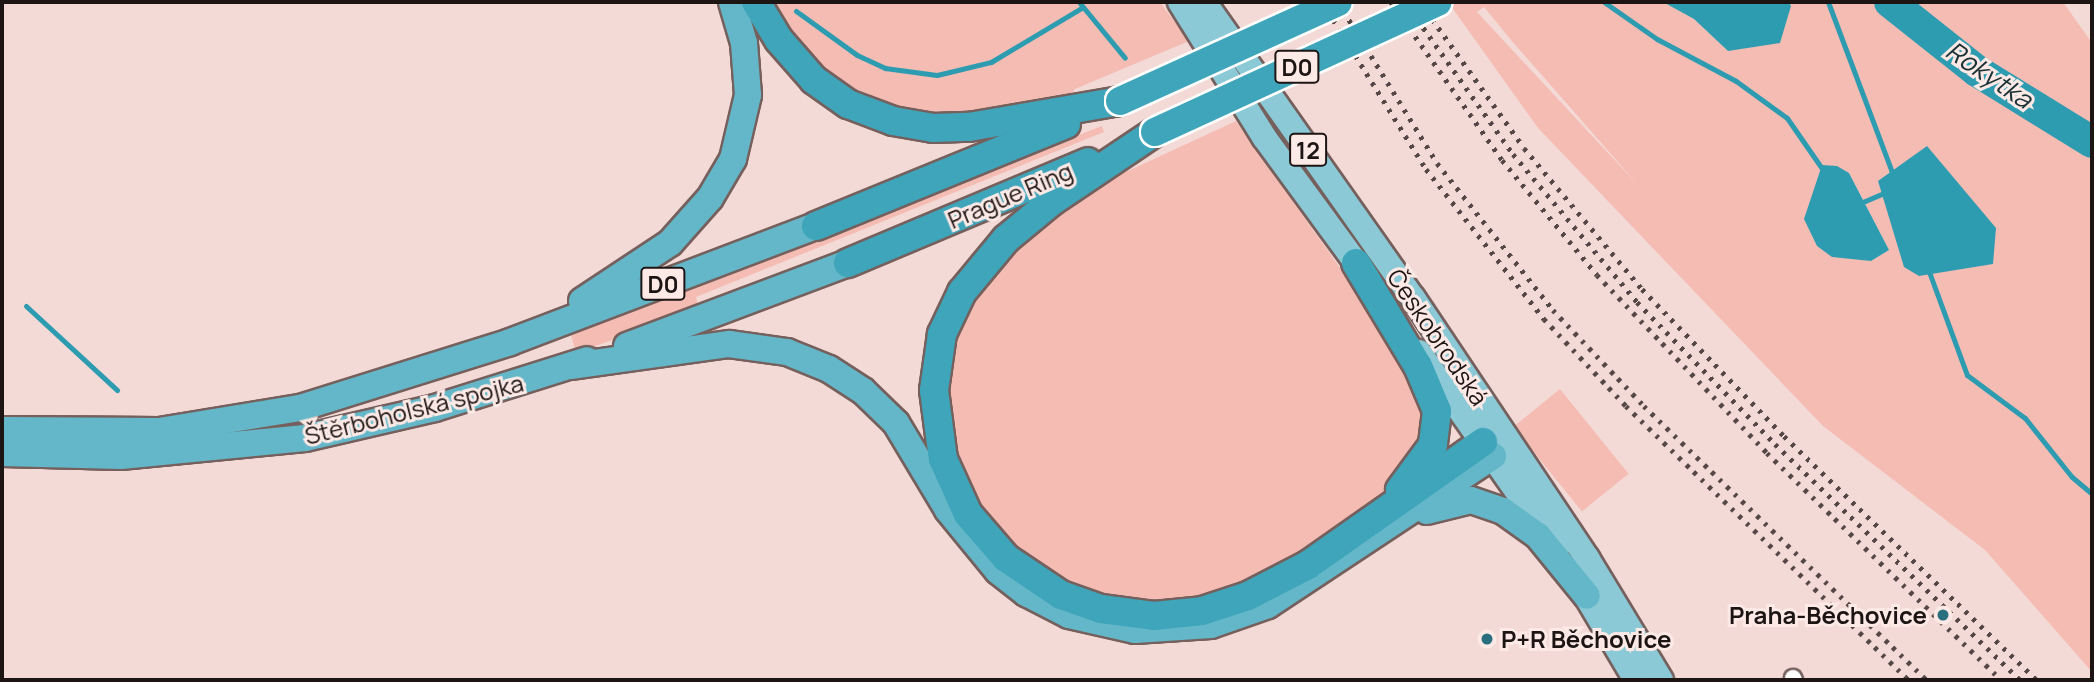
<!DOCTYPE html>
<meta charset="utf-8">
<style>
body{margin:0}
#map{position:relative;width:2094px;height:682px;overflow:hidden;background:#f3dad7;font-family:Manrope,sans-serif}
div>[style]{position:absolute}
.green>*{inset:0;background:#f5bcb4;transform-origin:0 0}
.water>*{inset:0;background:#2e9cb0}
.stream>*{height:5px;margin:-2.5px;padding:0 2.5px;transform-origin:2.5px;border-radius:2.5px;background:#2e9cb0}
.river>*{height:32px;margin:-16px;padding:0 16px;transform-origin:16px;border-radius:16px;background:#2e9cb0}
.roads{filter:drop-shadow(2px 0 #75605d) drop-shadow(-2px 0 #75605d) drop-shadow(0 2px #75605d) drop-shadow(0 -2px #75605d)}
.minor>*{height:16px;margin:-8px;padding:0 8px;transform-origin:8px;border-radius:8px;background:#fff}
.primary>*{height:24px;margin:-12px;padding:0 12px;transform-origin:12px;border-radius:12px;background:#8bc9d6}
.trunk>*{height:26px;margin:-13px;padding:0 13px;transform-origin:13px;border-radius:13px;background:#64b7c8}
.motorway>*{height:28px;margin:-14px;padding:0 14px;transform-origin:14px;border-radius:14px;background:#3ea5ba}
.rail>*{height:5px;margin-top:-2.5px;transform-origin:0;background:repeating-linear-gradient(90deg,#544745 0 3.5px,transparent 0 10.5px)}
.bridges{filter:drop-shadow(2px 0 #fff) drop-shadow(-2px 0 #fff) drop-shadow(0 2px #fff) drop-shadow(0 -2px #fff)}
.motorway-bridge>*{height:28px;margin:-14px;padding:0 14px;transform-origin:14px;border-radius:14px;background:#3ea5ba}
.dots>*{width:19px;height:19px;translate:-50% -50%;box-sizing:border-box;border:4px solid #fde9e6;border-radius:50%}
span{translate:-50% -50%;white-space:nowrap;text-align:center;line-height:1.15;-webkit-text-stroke:6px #fde9e6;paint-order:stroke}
.shield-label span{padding:2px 5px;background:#fde9e6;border:2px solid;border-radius:5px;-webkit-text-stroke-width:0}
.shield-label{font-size:23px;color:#1d1513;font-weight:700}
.street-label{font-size:24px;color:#1d1513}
.poi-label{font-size:24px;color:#1d1513;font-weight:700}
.right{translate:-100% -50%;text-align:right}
.left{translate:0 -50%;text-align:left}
.water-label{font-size:26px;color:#1a3136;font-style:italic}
.frame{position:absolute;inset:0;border:4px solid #1d1513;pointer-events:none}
</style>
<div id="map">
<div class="green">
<div style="clip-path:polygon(771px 2px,1160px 2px,1189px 41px,1075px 89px,1069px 97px,1016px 110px,939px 117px,902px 111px,841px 82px,790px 35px)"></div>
<div style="clip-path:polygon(evenodd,1448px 2px,1663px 2px,1694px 19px,1728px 51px,1791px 6px,1789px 2px,2063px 2px,2092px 43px,2092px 672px,1985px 550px,1823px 426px,1538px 128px,1448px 2px,1484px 7px,1511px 40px,1638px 185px,1477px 12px,1484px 7px,1448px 2px,1822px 165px,1849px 173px,1889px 250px,1871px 261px,1817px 186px,1822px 165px)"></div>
<div style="clip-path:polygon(1236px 121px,1399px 351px,1428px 427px,1392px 488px,1298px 557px,1261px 576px,1204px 598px,1140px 604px,1082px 591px,1026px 561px,984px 516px,954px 454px,947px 420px,949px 353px,967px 303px,1015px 240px,1113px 173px,1117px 176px)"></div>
<div style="clip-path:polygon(1102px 126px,1104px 132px,696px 297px,699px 309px,576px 353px,570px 331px)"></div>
<div style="left:1560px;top:389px;width:109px;height:60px;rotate:51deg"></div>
</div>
<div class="water">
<div style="clip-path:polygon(1663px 2px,1789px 2px,1791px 6px,1780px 43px,1728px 51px,1694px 19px)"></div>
<div style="clip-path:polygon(1927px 146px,1996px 228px,1993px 264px,1919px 276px,1904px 267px,1878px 181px)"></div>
<div style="clip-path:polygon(1822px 165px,1837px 166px,1849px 173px,1889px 250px,1871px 261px,1832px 257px,1817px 246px,1804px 219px)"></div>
</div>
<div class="stream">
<div style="left:1079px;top:2px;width:72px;rotate:50.6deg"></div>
<div style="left:1604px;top:2px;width:65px;rotate:34.9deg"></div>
<div style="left:1657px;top:39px;width:89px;rotate:28deg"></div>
<div style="left:1736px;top:81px;width:63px;rotate:36deg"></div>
<div style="left:1787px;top:118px;width:63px;rotate:55.3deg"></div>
<div style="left:1828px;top:2px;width:188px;rotate:69.4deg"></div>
<div style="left:796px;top:11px;width:75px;rotate:35.8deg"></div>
<div style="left:857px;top:55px;width:31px;rotate:25deg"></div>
<div style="left:885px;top:68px;width:52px;rotate:7.7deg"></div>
<div style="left:937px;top:75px;width:56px;rotate:-13.5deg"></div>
<div style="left:991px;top:62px;width:107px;rotate:-30.9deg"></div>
<div style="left:1858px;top:204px;width:33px;rotate:-23deg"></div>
<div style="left:1928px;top:269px;width:113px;rotate:69.8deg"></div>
<div style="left:1967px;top:375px;width:72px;rotate:36.6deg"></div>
<div style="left:2025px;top:418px;width:75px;rotate:51.5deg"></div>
<div style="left:2072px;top:477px;width:26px;rotate:40deg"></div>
<div style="left:26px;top:306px;width:124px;rotate:42.7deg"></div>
</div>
<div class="river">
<div style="left:1890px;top:2px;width:111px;rotate:38.4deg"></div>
<div style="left:1977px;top:71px;width:135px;rotate:31.7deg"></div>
</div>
<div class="roads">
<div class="minor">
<div style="left:1793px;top:678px;width:2px;rotate:63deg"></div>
</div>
<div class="primary">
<div style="left:1180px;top:2px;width:159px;rotate:58.1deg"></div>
<div style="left:1264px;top:137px;width:176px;rotate:53.8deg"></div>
<div style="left:1204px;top:2px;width:362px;rotate:54.8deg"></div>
<div style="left:1413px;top:298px;width:313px;rotate:56.2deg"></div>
<div style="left:1587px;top:558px;width:143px;rotate:58.8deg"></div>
<div style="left:1419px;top:352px;width:240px;rotate:54.9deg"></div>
<div style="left:1576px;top:579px;width:117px;rotate:59.3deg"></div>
</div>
<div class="trunk">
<div style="left:582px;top:301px;width:105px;rotate:-33.4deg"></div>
<div style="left:670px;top:243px;width:60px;rotate:-48.4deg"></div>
<div style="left:710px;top:198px;width:45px;rotate:-59.5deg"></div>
<div style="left:733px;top:159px;width:66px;rotate:-76.8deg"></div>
<div style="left:748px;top:95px;width:52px;rotate:-94.4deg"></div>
<div style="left:744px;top:43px;width:43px;rotate:-106.3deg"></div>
<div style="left:627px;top:346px;width:236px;rotate:-20.6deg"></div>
<div style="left:572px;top:366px;width:159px;rotate:-8deg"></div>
<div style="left:729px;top:344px;width:59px;rotate:7.9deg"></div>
<div style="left:787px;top:352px;width:45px;rotate:22deg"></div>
<div style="left:829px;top:369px;width:40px;rotate:32.9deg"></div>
<div style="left:863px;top:391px;width:46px;rotate:44.1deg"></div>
<div style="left:896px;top:423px;width:101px;rotate:59.1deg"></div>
<div style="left:948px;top:510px;width:79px;rotate:50.7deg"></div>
<div style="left:998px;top:571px;width:36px;rotate:38deg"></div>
<div style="left:1026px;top:593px;width:48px;rotate:27.1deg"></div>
<div style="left:1069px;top:615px;width:68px;rotate:12.8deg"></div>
<div style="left:1135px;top:630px;width:76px;rotate:-3.8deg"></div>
<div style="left:1211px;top:625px;width:60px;rotate:-19.3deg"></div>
<div style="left:1268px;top:605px;width:270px;rotate:-33.5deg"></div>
<div style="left:2px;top:430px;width:157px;rotate:0.4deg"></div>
<div style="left:159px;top:431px;width:143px;rotate:-9.3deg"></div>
<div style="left:300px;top:408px;width:220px;rotate:-17.4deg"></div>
<div style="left:510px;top:342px;width:327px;rotate:-20.8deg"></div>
<div style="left:2px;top:453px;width:119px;rotate:1.4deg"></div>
<div style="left:121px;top:456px;width:185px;rotate:-5.6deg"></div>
<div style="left:305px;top:438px;width:133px;rotate:-13deg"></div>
<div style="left:435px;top:408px;width:159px;rotate:-17.5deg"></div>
<div style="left:1427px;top:511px;width:45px;rotate:-14deg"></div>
<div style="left:1471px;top:500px;width:34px;rotate:19deg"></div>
<div style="left:1503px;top:511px;width:43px;rotate:35.5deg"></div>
<div style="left:1538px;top:536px;width:77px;rotate:50.8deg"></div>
</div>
<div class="motorway">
<div style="left:756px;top:2px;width:44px;rotate:58.8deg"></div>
<div style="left:779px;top:40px;width:53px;rotate:48.8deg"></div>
<div style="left:814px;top:80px;width:42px;rotate:35.2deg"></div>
<div style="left:848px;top:104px;width:48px;rotate:20.7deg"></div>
<div style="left:893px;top:121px;width:41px;rotate:9.9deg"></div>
<div style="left:933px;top:128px;width:36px;rotate:-2deg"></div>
<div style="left:969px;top:127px;width:153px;rotate:-9.8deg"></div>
<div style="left:1155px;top:132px;width:125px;rotate:146.1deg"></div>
<div style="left:1051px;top:202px;width:58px;rotate:140.6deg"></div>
<div style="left:1006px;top:239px;width:69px;rotate:129.7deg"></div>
<div style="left:962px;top:292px;width:47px;rotate:115.5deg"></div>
<div style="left:942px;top:334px;width:57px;rotate:98.1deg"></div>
<div style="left:934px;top:390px;width:70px;rotate:82.6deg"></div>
<div style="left:943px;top:459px;width:60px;rotate:65.6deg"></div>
<div style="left:968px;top:514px;width:58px;rotate:49.2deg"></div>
<div style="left:1006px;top:558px;width:66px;rotate:33.9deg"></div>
<div style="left:1061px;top:595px;width:42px;rotate:19.3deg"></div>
<div style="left:1101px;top:609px;width:53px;rotate:7.5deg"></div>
<div style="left:1154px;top:616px;width:48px;rotate:-5.9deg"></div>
<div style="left:1202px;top:611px;width:48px;rotate:-18.1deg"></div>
<div style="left:1248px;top:596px;width:68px;rotate:-27.3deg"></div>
<div style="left:1308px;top:565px;width:214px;rotate:-35.1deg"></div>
<div style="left:816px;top:226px;width:270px;rotate:-22.2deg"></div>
<div style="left:848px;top:263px;width:260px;rotate:-22.8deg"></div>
<div style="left:1356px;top:263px;width:120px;rotate:59deg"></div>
<div style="left:1418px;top:366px;width:49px;rotate:67.1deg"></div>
<div style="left:1437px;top:411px;width:34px;rotate:97deg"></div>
<div style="left:1433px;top:445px;width:56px;rotate:126.3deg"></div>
</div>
</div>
<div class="rail">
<div style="left:1322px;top:2px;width:197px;rotate:58.1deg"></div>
<div style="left:1426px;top:169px;width:191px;rotate:51.8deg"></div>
<div style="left:1544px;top:319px;width:120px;rotate:46.7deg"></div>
<div style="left:1626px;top:406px;width:394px;rotate:44.1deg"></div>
<div style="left:1338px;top:2px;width:189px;rotate:58.4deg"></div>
<div style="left:1437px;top:163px;width:187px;rotate:51.7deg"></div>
<div style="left:1553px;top:310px;width:132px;rotate:46.5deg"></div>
<div style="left:1644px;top:406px;width:394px;rotate:44.1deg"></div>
<div style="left:1391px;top:2px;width:193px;rotate:54.9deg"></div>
<div style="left:1502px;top:160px;width:149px;rotate:50.4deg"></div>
<div style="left:1597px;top:275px;width:246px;rotate:46.3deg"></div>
<div style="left:1767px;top:453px;width:326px;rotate:44.1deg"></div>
<div style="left:1405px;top:2px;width:186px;rotate:54.6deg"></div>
<div style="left:1513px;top:154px;width:193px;rotate:50deg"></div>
<div style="left:1637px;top:302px;width:198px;rotate:45.8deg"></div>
<div style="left:1775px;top:444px;width:340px;rotate:43.9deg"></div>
<div style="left:1420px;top:2px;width:179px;rotate:54.5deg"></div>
<div style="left:1524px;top:148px;width:184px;rotate:50.1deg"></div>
<div style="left:1642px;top:289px;width:204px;rotate:46deg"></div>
<div style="left:1784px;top:436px;width:351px;rotate:44deg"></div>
</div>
<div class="bridges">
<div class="motorway-bridge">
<div style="left:1120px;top:101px;width:239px;rotate:-24.4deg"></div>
<div style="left:1155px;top:132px;width:311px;rotate:-24.7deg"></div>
</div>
</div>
<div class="dots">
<div style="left:1943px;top:615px;background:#296f7d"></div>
<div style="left:1487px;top:639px;background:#296f7d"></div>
</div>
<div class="shield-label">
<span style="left:1297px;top:67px">D0</span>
<span style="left:1308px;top:150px">12</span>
<span style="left:663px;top:284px">D0</span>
</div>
<div class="street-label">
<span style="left:1010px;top:195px;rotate:-23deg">Prague Ring</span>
<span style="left:1438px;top:337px;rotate:56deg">Českobrodská</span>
<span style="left:414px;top:409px;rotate:-14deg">Štěrboholská spojka</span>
</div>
<div class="poi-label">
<span class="right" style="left:1927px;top:615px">Praha-Běchovice</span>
<span class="left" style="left:1501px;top:639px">P+R Běchovice</span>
</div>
<div class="water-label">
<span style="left:1989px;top:75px;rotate:34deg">Rokytka</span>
</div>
<div class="frame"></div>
</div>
